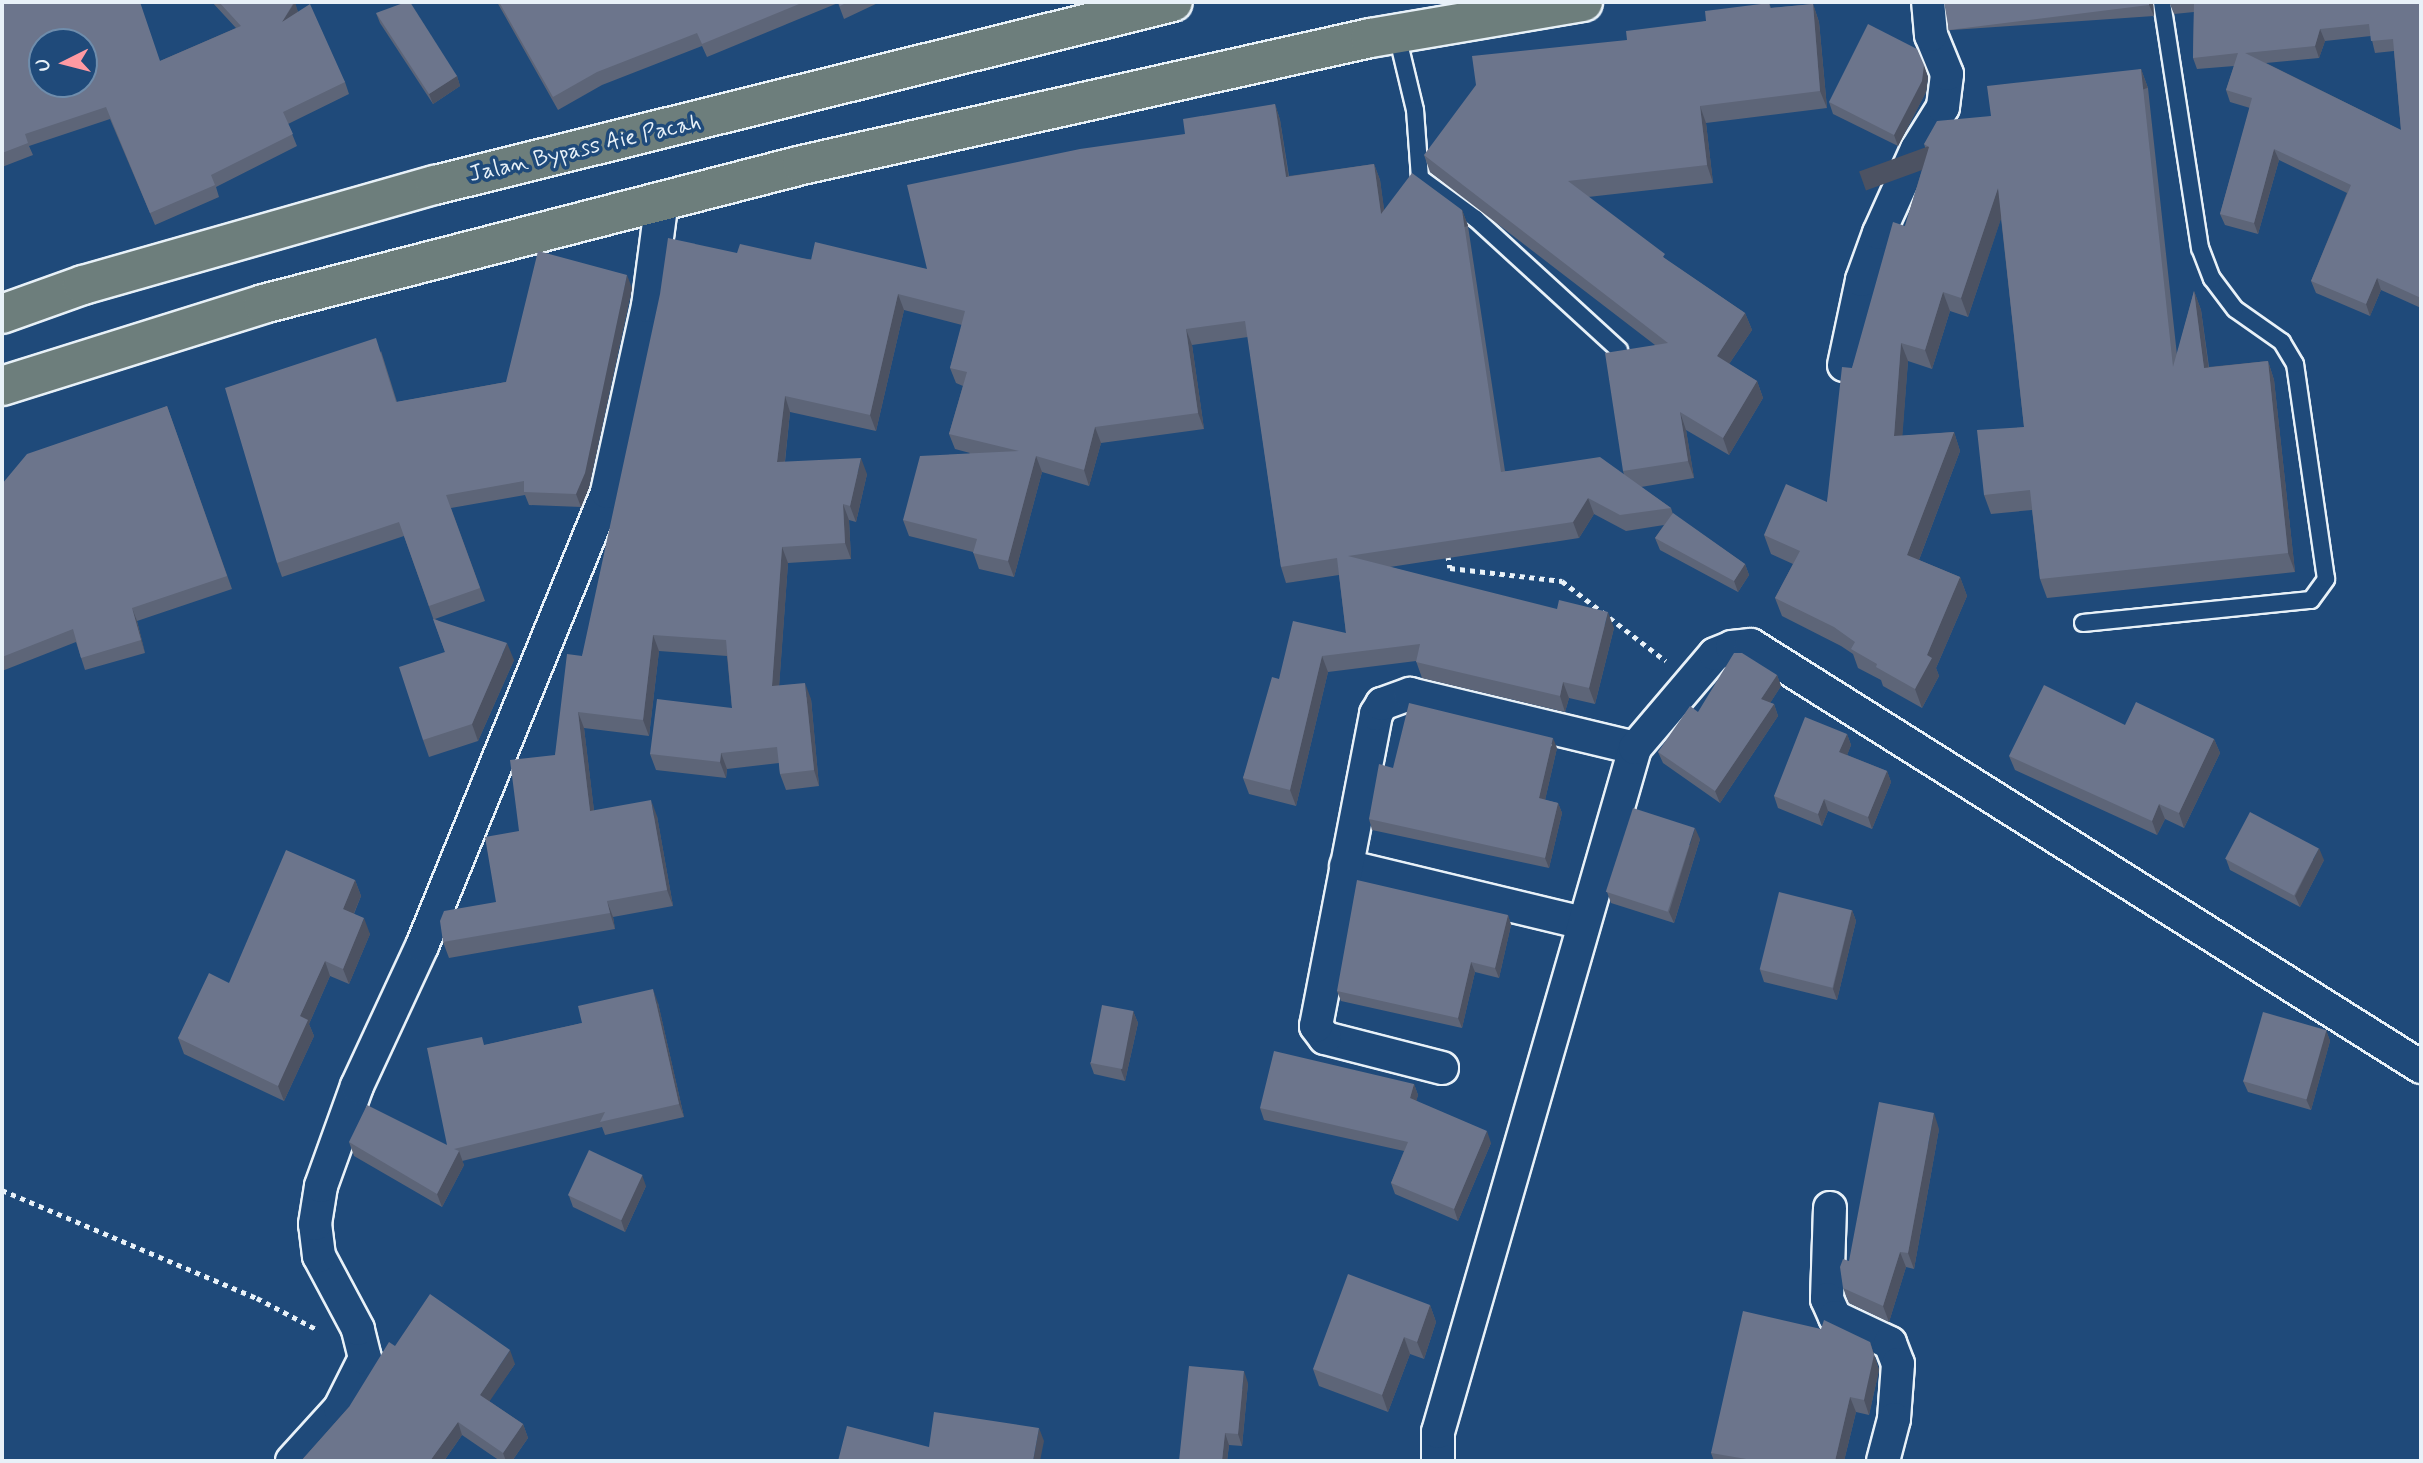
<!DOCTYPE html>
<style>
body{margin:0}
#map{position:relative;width:2423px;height:1463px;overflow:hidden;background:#1f4a7a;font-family:Mynerve,sans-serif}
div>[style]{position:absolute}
.path>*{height:4.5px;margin-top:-2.25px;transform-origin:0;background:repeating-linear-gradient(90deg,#e8f1f8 0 5px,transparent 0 10px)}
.roads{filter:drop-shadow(2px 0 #e8f1f8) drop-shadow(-2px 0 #e8f1f8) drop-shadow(0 2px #e8f1f8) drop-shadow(0 -2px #e8f1f8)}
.lane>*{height:16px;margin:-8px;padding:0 8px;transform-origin:8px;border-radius:8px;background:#1f4a7a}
.street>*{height:32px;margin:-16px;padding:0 16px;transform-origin:16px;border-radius:16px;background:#1f4a7a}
.highway>*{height:38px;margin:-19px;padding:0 19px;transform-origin:19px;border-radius:19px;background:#6d7e7c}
.wall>*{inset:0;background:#5d6578;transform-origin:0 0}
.shaded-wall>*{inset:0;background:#4c5262;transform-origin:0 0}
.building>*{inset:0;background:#6c758c;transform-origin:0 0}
span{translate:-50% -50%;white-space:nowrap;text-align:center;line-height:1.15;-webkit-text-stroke:7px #1f4a7a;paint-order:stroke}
.street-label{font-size:23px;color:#e8f1f8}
.frame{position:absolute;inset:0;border:4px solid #e8f1f8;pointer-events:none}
.north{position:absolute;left:28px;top:28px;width:70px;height:70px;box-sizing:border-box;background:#1f4a7a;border:2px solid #6f8dac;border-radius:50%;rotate:264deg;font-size:19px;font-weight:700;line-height:28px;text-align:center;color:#e8f1f8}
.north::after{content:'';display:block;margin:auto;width:24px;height:32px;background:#ff9aa2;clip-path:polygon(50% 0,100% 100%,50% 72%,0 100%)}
</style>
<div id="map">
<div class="path">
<div style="left:1448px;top:555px;width:13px;rotate:81deg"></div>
<div style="left:1450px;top:568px;width:113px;rotate:6.6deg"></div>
<div style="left:1562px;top:581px;width:131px;rotate:37.6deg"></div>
<div style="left:2px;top:1190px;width:277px;rotate:23deg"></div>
<div style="left:257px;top:1298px;width:67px;rotate:27.7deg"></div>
</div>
<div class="roads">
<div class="lane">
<div style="left:1397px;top:35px;width:77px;rotate:76.5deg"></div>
<div style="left:1415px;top:110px;width:68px;rotate:85.8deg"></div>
<div style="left:1420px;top:178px;width:69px;rotate:36.2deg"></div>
<div style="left:1476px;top:219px;width:194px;rotate:42.5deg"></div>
<div style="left:2083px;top:623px;width:229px;rotate:-5.8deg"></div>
<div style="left:2311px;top:600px;width:26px;rotate:-54deg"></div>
<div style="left:2326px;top:579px;width:217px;rotate:-98.2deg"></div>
<div style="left:2295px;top:364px;width:26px;rotate:-121deg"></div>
<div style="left:2282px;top:342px;width:57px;rotate:-144.9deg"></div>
<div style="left:2235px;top:309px;width:38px;rotate:-127deg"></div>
<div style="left:2212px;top:279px;width:33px;rotate:-111deg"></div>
<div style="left:2200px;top:248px;width:249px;rotate:-98.8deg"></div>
</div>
<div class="street">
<div style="left:1844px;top:365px;width:87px;rotate:-78deg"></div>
<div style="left:1862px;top:280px;width:50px;rotate:-70.1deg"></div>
<div style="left:1879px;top:233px;width:92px;rotate:-65.7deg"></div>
<div style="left:1917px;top:149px;width:49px;rotate:-58.2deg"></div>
<div style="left:1943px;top:107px;width:33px;rotate:-83deg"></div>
<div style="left:1947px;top:74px;width:42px;rotate:-112.3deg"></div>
<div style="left:1931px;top:35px;width:33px;rotate:-95deg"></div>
<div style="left:1346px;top:866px;width:244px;rotate:13.5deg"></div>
<div style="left:1442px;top:1068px;width:121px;rotate:-165.6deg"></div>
<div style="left:1325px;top:1038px;width:15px;rotate:-127deg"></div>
<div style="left:1316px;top:1026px;width:318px;rotate:-79.1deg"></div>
<div style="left:1376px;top:714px;width:12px;rotate:-59deg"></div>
<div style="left:1382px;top:704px;width:30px;rotate:-20deg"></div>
<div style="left:1410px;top:694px;width:231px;rotate:13.5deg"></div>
<div style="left:1830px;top:1208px;width:91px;rotate:91.9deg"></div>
<div style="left:1827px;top:1299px;width:20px;rotate:66deg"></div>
<div style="left:1835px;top:1317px;width:61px;rotate:25.3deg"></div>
<div style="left:1890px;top:1343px;width:22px;rotate:69deg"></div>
<div style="left:1898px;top:1364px;width:55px;rotate:94.2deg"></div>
<div style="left:1894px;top:1419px;width:43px;rotate:104.7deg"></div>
<div style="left:292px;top:1461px;width:72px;rotate:-47.8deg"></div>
<div style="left:340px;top:1408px;width:56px;rotate:-63.4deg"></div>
<div style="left:365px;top:1358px;width:30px;rotate:-104deg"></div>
<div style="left:358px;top:1329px;width:83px;rotate:-118.1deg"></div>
<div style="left:319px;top:1256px;width:32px;rotate:-97deg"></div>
<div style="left:315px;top:1224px;width:38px;rotate:-81deg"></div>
<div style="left:321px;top:1186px;width:106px;rotate:-70.2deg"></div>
<div style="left:357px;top:1086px;width:154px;rotate:-65.1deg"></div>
<div style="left:422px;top:946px;width:490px;rotate:-67.8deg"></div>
<div style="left:607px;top:492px;width:190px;rotate:-77.6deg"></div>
<div style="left:648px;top:306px;width:107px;rotate:-82.5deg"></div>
<div style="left:1438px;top:1461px;width:29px;rotate:-90deg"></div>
<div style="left:1438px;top:1432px;width:712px;rotate:-73.93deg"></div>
<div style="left:1635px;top:748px;width:123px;rotate:-49.6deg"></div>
<div style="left:1715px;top:654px;width:18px;rotate:-22deg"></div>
<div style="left:1732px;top:647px;width:19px;rotate:-6deg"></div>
<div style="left:1751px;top:645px;width:792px;rotate:32.2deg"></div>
</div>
<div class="highway">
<div style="left:2px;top:314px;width:86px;rotate:-19.7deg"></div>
<div style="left:83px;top:285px;width:366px;rotate:-15.9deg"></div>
<div style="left:435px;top:185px;width:760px;rotate:-13.93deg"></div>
<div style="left:2px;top:386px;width:274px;rotate:-17.4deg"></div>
<div style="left:263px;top:304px;width:557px;rotate:-14.46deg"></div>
<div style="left:802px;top:165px;width:582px;rotate:-12.6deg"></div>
<div style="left:1370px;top:38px;width:216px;rotate:-9.6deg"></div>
</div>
</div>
<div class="wall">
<div style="clip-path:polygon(2px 2px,160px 61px,236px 28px,212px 2px,294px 2px,298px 12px,345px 82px,349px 94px,288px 124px,297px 146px,216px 187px,219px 197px,155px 225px,110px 119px,29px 146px,33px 155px,2px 167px)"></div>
<div style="clip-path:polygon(497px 2px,880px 2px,844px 19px,838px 3px,707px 57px,702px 46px,602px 85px,558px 110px)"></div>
<div style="left:2153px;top:2px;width:14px;height:206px;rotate:86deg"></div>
<div style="clip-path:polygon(evenodd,2169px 2px,2421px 2px,2421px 308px,2381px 290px,2370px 316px,2316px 293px,2311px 281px,2347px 193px,2279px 160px,2258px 234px,2225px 225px,2220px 214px,2250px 108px,2230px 102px,2226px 90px,2234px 66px,2197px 69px,2193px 58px,2194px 12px,2174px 14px,2169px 2px,2371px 36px,2375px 53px,2394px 51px,2401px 130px,2266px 63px,2319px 58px,2325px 41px,2371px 36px)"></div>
<div style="clip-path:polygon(1769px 3px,1771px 8px,1813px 4px,1819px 22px,1827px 108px,1706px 123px,1713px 183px,1588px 197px,1668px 261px,1745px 313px,1752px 330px,1729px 364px,1757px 381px,1763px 398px,1729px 455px,1686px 430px,1694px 478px,1641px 487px,1671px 508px,1673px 514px,1745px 564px,1749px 575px,1738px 592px,1660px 550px,1655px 538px,1664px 525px,1626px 531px,1594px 514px,1579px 538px,1390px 567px,1614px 628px,1595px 704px,1569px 698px,1565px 712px,1422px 678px,1416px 661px,1328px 672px,1296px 806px,1249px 794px,1243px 778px,1279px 679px,1346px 633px,1339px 575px,1286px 583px,1281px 567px,1248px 337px,1192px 345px,1204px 429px,1101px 443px,1089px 486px,1042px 472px,1014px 577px,979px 569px,973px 552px,909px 536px,903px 520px,970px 453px,955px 449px,949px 434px,963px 386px,956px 383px,950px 368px,962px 325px,904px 310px,876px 431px,790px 412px,785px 462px,867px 474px,856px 522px,849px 520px,851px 559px,788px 563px,779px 686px,811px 699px,819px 786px,786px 790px,780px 774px,779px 763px,727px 769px,726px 778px,656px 770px,650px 754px,732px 708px,727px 656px,659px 651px,649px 736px,584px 728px,594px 811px,657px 816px,673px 906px,613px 917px,615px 929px,449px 958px,443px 942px,496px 902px,519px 831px,555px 755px,582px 656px,737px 253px,927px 269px,1185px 134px,1275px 104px,1280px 120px,1289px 176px,1374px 164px,1380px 180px,1384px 210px,1462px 210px,1468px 226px,1505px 471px,1624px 475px,1623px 471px,1655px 345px,1430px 172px,1424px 155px,1627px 40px,1706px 21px)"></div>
<div style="clip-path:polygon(376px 13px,457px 76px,460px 86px,433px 104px,380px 23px)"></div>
<div style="clip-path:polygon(2141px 69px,2148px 88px,2177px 355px,2194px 291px,2201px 310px,2209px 367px,2268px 361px,2274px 380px,2295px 572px,2047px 598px,2040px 579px,2032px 510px,1991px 514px,1984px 495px,2024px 427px,2001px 218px,1968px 317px,1950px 311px,1932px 369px,1908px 361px,1902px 436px,1954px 432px,1960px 451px,1919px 560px,1960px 577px,1967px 596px,1936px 668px,1939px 676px,1922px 708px,1883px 686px,1881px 680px,1858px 668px,1853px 654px,1841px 646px,1782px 616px,1775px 598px,1793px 564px,1771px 554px,1764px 535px,1827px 502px,1852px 368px,1905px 226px,1927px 153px,1924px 144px,1991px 116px)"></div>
<div style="clip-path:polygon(1928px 77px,1926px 92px,1898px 146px,1833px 114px,1829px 102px)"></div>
<div style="clip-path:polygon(632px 288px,589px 487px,581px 507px,529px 505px,525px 495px,451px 508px,485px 601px,435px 619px,514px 660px,478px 741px,429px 757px,423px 740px,445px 652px,404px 536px,282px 577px,277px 563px,381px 351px,397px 402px,506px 382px)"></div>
<div style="clip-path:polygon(167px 406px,232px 589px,137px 621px,145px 653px,85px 670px,76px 642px,2px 671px,2px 484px)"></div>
<div style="clip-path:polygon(1777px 675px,1781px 686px,1770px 703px,1774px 704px,1778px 716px,1720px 803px,1663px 763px,1658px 752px,1698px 712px)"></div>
<div style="clip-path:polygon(2125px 725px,2214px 739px,2220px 753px,2184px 828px,2165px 819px,2157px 835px,2015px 770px,2009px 756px)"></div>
<div style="clip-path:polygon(1847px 734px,1851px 745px,1847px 755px,1887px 771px,1891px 782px,1872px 829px,1828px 811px,1822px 826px,1778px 808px,1774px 796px)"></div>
<div style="clip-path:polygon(1557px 748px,1545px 800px,1558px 803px,1562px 813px,1549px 868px,1372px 830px,1369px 819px,1393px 768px)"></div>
<div style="clip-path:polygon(1700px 839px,1674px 923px,1611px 903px,1607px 892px)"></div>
<div style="clip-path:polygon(2226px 859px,2324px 860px,2300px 907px,2230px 870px)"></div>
<div style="clip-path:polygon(355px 880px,361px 896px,354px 914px,370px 934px,349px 984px,330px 976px,309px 1024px,314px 1036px,284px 1101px,184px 1054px,178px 1038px,229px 983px)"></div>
<div style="clip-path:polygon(1852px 910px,1856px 921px,1837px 1000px,1764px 982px,1760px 970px)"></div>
<div style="clip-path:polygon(1508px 915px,1511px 925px,1499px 978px,1475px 972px,1462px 1028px,1341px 1001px,1337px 991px)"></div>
<div style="clip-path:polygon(658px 1003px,684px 1117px,605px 1135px,602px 1127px,462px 1161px,464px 1165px,442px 1207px,354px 1156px,349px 1142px,447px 1145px,485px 1045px,582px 1023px)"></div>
<div style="clip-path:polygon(1133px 1011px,1138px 1023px,1125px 1081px,1094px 1074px,1090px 1063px)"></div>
<div style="clip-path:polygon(2326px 1030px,2330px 1041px,2311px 1110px,2248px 1092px,2243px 1081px)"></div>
<div style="clip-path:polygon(1414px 1084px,1418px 1095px,1416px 1101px,1491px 1143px,1458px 1221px,1395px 1194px,1391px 1183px,1404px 1151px,1264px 1120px,1260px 1108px)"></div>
<div style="clip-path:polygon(1939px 1129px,1914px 1269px,1906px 1267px,1889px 1322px,1849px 1303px,1843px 1288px,1849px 1261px)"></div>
<div style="clip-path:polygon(646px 1186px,625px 1232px,573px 1207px,569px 1196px)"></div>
<div style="clip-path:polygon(1430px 1305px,1436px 1322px,1424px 1359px,1410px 1354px,1388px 1412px,1319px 1386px,1313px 1369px)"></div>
<div style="clip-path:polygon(1870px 1342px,1879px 1370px,1869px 1415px,1856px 1412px,1844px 1461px,1714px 1461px,1711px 1453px)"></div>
<div style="clip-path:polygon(515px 1364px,489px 1401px,523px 1424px,528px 1438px,512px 1461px,500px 1461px,462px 1435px,444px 1461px,301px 1461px,349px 1407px)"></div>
<div style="clip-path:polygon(1248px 1383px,1242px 1446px,1229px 1445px,1227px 1461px,1179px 1461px)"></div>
</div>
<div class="shaded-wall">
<div style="clip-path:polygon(295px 2px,299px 15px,282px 22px)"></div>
<div style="clip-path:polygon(2149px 2px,2153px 2px,2154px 16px,2149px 5px)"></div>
<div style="clip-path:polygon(1813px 4px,1819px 22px,1827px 108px,1820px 91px)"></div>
<div style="clip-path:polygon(2320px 29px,2325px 41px,2319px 58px,2315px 46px)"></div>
<div style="clip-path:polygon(1924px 65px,1928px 77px,1926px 92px,1898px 146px,1894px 135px)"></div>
<div style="left:2141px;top:69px;width:20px;height:300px;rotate:70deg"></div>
<div style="clip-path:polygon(457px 76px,460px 86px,433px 104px,429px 94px)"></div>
<div style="clip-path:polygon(1275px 104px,1280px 120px,1291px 193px,1286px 177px)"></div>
<div style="clip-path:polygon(1700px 106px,1706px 123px,1713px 183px,1707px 165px)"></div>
<div style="clip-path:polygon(2274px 149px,2279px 160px,2258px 234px,2254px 223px)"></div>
<div style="clip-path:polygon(1374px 164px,1380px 180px,1387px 230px,1381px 214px)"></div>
<div style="clip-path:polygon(1998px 188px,2005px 207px,1968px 317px,1961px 298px)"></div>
<div style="left:1462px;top:210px;width:17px;height:265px;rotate:69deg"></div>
<div style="clip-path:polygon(627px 275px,632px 288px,589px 487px,581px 507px,576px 494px)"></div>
<div style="clip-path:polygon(2377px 278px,2381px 290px,2370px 316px,2366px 304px)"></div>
<div style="clip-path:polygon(2194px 291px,2201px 310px,2211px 386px,2204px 368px)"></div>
<div style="clip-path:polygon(1943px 292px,1950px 311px,1932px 369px,1925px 350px)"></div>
<div style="clip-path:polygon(898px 294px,904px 310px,876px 431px,870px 415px)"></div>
<div style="clip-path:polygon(1745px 313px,1752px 330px,1723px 373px,1717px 356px)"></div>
<div style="clip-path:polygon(1186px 329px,1192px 345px,1204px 429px,1198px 413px)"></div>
<div style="clip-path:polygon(1901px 343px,1908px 361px,1901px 455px,1894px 436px)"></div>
<div style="clip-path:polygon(2268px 361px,2274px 380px,2295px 572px,2288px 553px)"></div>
<div style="clip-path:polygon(1757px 381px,1763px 398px,1729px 455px,1723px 438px)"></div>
<div style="clip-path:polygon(785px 396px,790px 412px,783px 478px,777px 462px)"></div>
<div style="clip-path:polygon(1680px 412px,1686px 430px,1694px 478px,1688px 461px)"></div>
<div style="clip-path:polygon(1095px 427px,1101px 443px,1089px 486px,1084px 470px)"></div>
<div style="clip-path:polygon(1954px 432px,1960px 451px,1914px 573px,1907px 555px)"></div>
<div style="clip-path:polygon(1036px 456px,1042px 472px,1014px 577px,1008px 561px)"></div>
<div style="clip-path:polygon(861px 458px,867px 474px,856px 522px,850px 506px)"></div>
<div style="clip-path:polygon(1588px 498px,1594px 514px,1579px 538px,1573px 522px)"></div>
<div style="clip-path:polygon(843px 504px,849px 520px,851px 559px,845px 543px)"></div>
<div style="clip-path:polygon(782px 547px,788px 563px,778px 702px,772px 686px)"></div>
<div style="clip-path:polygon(1745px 564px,1749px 575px,1738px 592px,1734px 581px)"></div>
<div style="clip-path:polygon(1960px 577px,1967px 596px,1936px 668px,1939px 676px,1922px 708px,1915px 689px,1927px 655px)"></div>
<div style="clip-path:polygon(132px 608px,137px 621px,145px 653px,141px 640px)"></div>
<div style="clip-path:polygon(1608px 612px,1614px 628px,1595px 704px,1589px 688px)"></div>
<div style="clip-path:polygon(653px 635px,659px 651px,649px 736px,643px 720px)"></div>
<div style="clip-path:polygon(507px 643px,514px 660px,478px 741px,472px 724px)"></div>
<div style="clip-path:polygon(1322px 656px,1328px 672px,1296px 806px,1290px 790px)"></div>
<div style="clip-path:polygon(1777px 675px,1781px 686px,1765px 711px,1761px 699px)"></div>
<div style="clip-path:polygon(1563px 682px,1569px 698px,1565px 712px,1560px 696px)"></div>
<div style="clip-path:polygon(805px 683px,811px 699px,819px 786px,814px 770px)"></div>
<div style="clip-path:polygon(1774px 704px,1778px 716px,1720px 803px,1715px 791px)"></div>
<div style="clip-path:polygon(578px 712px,584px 728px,596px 827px,590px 811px)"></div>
<div style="clip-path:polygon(1847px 734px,1851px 745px,1844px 763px,1839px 752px)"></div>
<div style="clip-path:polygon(1553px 738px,1557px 748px,1543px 809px,1539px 798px)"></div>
<div style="clip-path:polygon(2214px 739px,2220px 753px,2184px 828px,2179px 813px)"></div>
<div style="clip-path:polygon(721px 753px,727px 769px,726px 778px,720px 762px)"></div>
<div style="clip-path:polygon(1887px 771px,1891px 782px,1872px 829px,1868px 817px)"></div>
<div style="clip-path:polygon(1824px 799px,1828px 811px,1822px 826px,1818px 814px)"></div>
<div style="clip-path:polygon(651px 800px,657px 816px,673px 906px,667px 890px)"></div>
<div style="clip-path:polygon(1558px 803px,1562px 813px,1549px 868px,1545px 858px)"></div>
<div style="clip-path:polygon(2159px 804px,2165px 819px,2157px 835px,2152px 821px)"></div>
<div style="clip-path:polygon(1695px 828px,1700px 839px,1674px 923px,1669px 912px)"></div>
<div style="clip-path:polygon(2319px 848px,2324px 860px,2300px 907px,2295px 896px)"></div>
<div style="clip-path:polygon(355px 880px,361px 896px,349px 925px,343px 909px)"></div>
<div style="clip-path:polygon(607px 901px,613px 917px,615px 929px,610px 913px)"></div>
<div style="clip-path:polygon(1852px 910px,1856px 921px,1837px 1000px,1833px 989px)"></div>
<div style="clip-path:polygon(1508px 915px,1511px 925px,1499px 978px,1495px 968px)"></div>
<div style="clip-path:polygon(364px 918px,370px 934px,349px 984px,343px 969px)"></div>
<div style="clip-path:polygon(325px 961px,330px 976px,309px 1024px,314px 1036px,284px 1101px,278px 1086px,300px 1016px)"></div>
<div style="clip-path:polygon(1471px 962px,1475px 972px,1462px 1028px,1458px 1018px)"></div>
<div style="clip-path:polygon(653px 989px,658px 1003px,684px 1117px,679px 1104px)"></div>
<div style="clip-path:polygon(1133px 1011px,1138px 1023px,1125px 1081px,1121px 1070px)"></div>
<div style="clip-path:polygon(2326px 1030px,2330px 1041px,2311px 1110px,2306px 1099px)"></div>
<div style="clip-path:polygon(1414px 1084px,1418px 1095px,1414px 1110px,1410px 1098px)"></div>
<div style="clip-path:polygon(1934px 1113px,1939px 1129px,1914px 1269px,1908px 1253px)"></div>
<div style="clip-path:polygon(1487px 1131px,1491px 1143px,1458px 1221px,1454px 1209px)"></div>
<div style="clip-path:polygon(459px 1151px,464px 1165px,442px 1207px,437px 1194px)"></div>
<div style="clip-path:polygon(642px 1175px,646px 1186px,625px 1232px,621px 1220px)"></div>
<div style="clip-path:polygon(1900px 1252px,1906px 1267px,1889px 1322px,1883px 1306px)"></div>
<div style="clip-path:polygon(1430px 1305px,1436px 1322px,1424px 1359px,1417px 1342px)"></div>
<div style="clip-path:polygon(1404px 1337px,1410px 1354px,1388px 1412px,1382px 1395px)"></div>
<div style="clip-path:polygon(1870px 1342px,1879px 1370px,1869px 1415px,1864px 1400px)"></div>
<div style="clip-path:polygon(510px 1350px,515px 1364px,485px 1408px,480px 1395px)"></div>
<div style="clip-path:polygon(1244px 1371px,1248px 1383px,1242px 1446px,1238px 1434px)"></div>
<div style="clip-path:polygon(1850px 1397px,1856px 1412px,1844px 1461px,1835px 1461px)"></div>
<div style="clip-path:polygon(458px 1422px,462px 1435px,444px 1461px,430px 1461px)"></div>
<div style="clip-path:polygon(523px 1424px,528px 1438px,512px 1461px,506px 1461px,503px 1453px)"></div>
<div style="clip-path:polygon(1039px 1428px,1044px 1441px,1040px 1461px,1033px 1461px)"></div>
<div style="clip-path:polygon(1225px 1433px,1229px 1445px,1227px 1461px,1222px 1461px)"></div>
</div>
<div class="building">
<div style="clip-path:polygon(evenodd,2px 2px,140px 2px,160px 61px,241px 26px,219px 2px,294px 2px,282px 22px,310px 4px,345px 82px,283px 112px,293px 134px,211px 175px,215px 185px,150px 213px,106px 107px,25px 134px,28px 143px,2px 153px,2px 2px,42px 42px,84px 42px,84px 84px,42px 84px,42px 42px)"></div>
<div style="clip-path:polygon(406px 2px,410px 2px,457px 76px,429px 94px,376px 13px)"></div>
<div style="clip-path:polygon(499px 2px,804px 2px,702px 44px,697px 33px,597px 72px,553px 97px)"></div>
<div style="clip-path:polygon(838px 2px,848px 2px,840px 6px)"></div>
<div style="clip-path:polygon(1944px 2px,2149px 2px,2149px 5px,1949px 30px)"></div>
<div style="clip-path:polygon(evenodd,2194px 2px,2421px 2px,2421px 154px,2419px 154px,2421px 155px,2421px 298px,2377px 278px,2366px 304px,2311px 281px,2351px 185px,2274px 149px,2254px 223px,2220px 214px,2252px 98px,2226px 90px,2238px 53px,2193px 58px,2194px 2px,2369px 24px,2371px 41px,2393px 39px,2401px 130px,2245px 53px,2315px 46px,2320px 29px,2369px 24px)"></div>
<div style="clip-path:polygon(1769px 3px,1770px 8px,1813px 4px,1820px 91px,1700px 106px,1707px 165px,1568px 181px,1665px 254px,1663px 257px,1745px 313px,1717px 356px,1757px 381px,1723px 438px,1680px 412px,1688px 461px,1623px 471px,1605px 353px,1668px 343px,1424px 155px,1476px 85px,1472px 56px,1627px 40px,1626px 31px,1706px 21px,1705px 11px)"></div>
<div style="clip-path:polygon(1868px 24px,1917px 49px,1924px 65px,1922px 81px,1894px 135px,1829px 102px)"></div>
<div style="clip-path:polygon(2141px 69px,2173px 367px,2194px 291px,2204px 368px,2268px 361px,2288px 553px,2040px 579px,2030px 490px,1984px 495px,1977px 430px,2024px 427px,1998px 188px,1961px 298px,1943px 292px,1925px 350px,1901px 343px,1894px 436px,1954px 432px,1907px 555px,1960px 577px,1927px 655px,1932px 658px,1915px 689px,1876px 667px,1877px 664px,1851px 649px,1855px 642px,1834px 627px,1775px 598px,1800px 551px,1764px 535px,1786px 484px,1827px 502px,1842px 367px,1852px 368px,1893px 222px,1905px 226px,1929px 147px,1924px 144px,1937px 121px,1991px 116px,1987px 86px)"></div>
<div style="clip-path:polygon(1275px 104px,1286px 177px,1374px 164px,1381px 214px,1412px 173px,1462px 210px,1501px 472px,1600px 457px,1671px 508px,1620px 515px,1588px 498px,1573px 522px,1348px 556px,1557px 609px,1559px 600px,1608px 612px,1589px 688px,1563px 682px,1560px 696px,1416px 662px,1420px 644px,1322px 656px,1290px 790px,1243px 778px,1272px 677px,1279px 679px,1293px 621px,1346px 633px,1337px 558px,1281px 567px,1245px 321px,1186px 329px,1198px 413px,1095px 427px,1084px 470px,1036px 456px,1008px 561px,973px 553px,977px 539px,903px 520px,920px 456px,1019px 451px,949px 434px,967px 372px,950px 368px,965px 311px,898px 294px,870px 415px,785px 396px,777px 462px,861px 458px,850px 506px,843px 504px,845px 543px,782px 547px,772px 686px,805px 683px,814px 770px,780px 774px,777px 747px,721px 753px,720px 762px,650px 754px,657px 699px,732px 708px,726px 640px,653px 635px,643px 720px,578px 712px,590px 811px,651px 800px,667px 890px,607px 901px,610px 913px,443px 942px,440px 921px,444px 911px,496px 902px,485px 837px,519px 831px,510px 760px,555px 755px,567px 654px,582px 656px,660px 294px,668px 238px,737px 253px,740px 244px,811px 260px,815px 242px,927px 269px,907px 185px,1080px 149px,1185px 134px,1183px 119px)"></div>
<div style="clip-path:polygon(538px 251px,627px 275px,585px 473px,576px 494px,524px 492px,524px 481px,446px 495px,480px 588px,429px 606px,399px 522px,277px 563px,225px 388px,376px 338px,396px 402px,506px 382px)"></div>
<div style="clip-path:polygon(167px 406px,227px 576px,132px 608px,141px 640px,81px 658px,73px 629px,2px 657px,2px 484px,27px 454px)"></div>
<div style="clip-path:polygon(1673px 513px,1745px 564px,1734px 581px,1655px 538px)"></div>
<div style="clip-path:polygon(433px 619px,507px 643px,472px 724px,423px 740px,399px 667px,445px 652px)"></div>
<div style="clip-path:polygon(1734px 653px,1742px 653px,1777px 675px,1761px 699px,1774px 704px,1715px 791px,1658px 752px,1690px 706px,1698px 712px)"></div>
<div style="clip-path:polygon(2044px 685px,2125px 725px,2136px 702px,2214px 739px,2179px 813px,2159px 804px,2152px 821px,2009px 756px)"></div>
<div style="clip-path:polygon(1409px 703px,1553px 738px,1539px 798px,1558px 803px,1545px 858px,1369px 819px,1379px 764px,1393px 768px)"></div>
<div style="clip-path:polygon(1805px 717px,1847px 734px,1839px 752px,1887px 771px,1868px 817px,1824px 799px,1818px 814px,1774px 796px)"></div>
<div style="left:1633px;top:808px;width:65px;height:88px;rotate:18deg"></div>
<div style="left:2250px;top:812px;width:78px;height:53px;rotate:28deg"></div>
<div style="clip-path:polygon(286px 850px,355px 880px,343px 909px,364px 918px,343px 969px,325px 961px,300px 1016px,308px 1020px,278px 1086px,178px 1038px,209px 973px,229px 983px)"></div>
<div style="clip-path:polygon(1357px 880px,1508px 915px,1495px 968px,1471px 962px,1458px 1018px,1337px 991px)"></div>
<div style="left:1779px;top:892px;width:75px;height:80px;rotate:14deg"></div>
<div style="clip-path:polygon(653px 989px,679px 1104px,600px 1122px,605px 1112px,454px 1149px,459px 1151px,437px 1194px,349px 1142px,367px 1105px,447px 1145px,427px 1048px,482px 1037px,484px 1045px,582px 1023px,578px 1006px)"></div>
<div style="left:1102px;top:1005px;width:32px;height:59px;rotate:11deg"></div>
<div style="left:2263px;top:1012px;width:66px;height:72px;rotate:16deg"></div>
<div style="clip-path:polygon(1274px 1051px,1414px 1084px,1410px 1098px,1487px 1131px,1454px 1209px,1391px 1183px,1408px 1142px,1260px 1108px)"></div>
<div style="clip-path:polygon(1879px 1102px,1934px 1113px,1908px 1253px,1900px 1252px,1883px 1306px,1843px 1288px,1840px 1267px,1843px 1259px,1849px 1261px)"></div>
<div style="left:589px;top:1150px;width:59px;height:50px;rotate:25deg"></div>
<div style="clip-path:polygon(1348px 1274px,1430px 1305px,1417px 1342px,1404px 1337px,1382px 1395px,1313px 1369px)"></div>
<div style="clip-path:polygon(430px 1294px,510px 1350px,480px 1395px,523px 1424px,503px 1453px,458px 1422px,430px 1461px,301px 1461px,349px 1407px,389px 1342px,395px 1346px)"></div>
<div style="clip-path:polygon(1743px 1311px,1821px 1329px,1824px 1320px,1870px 1342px,1874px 1355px,1864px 1400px,1850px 1397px,1835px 1461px,1758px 1461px,1711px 1453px)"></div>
<div style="clip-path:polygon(1189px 1366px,1244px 1371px,1238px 1434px,1225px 1433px,1222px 1461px,1179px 1461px)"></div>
<div style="clip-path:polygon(934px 1412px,1039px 1428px,1033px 1461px,838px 1461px,847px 1426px,929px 1447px)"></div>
</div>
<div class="street-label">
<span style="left:585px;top:149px;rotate:-13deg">Jalan Bypass Aie Pacah</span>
</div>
<div class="frame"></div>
<div class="north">U</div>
</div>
